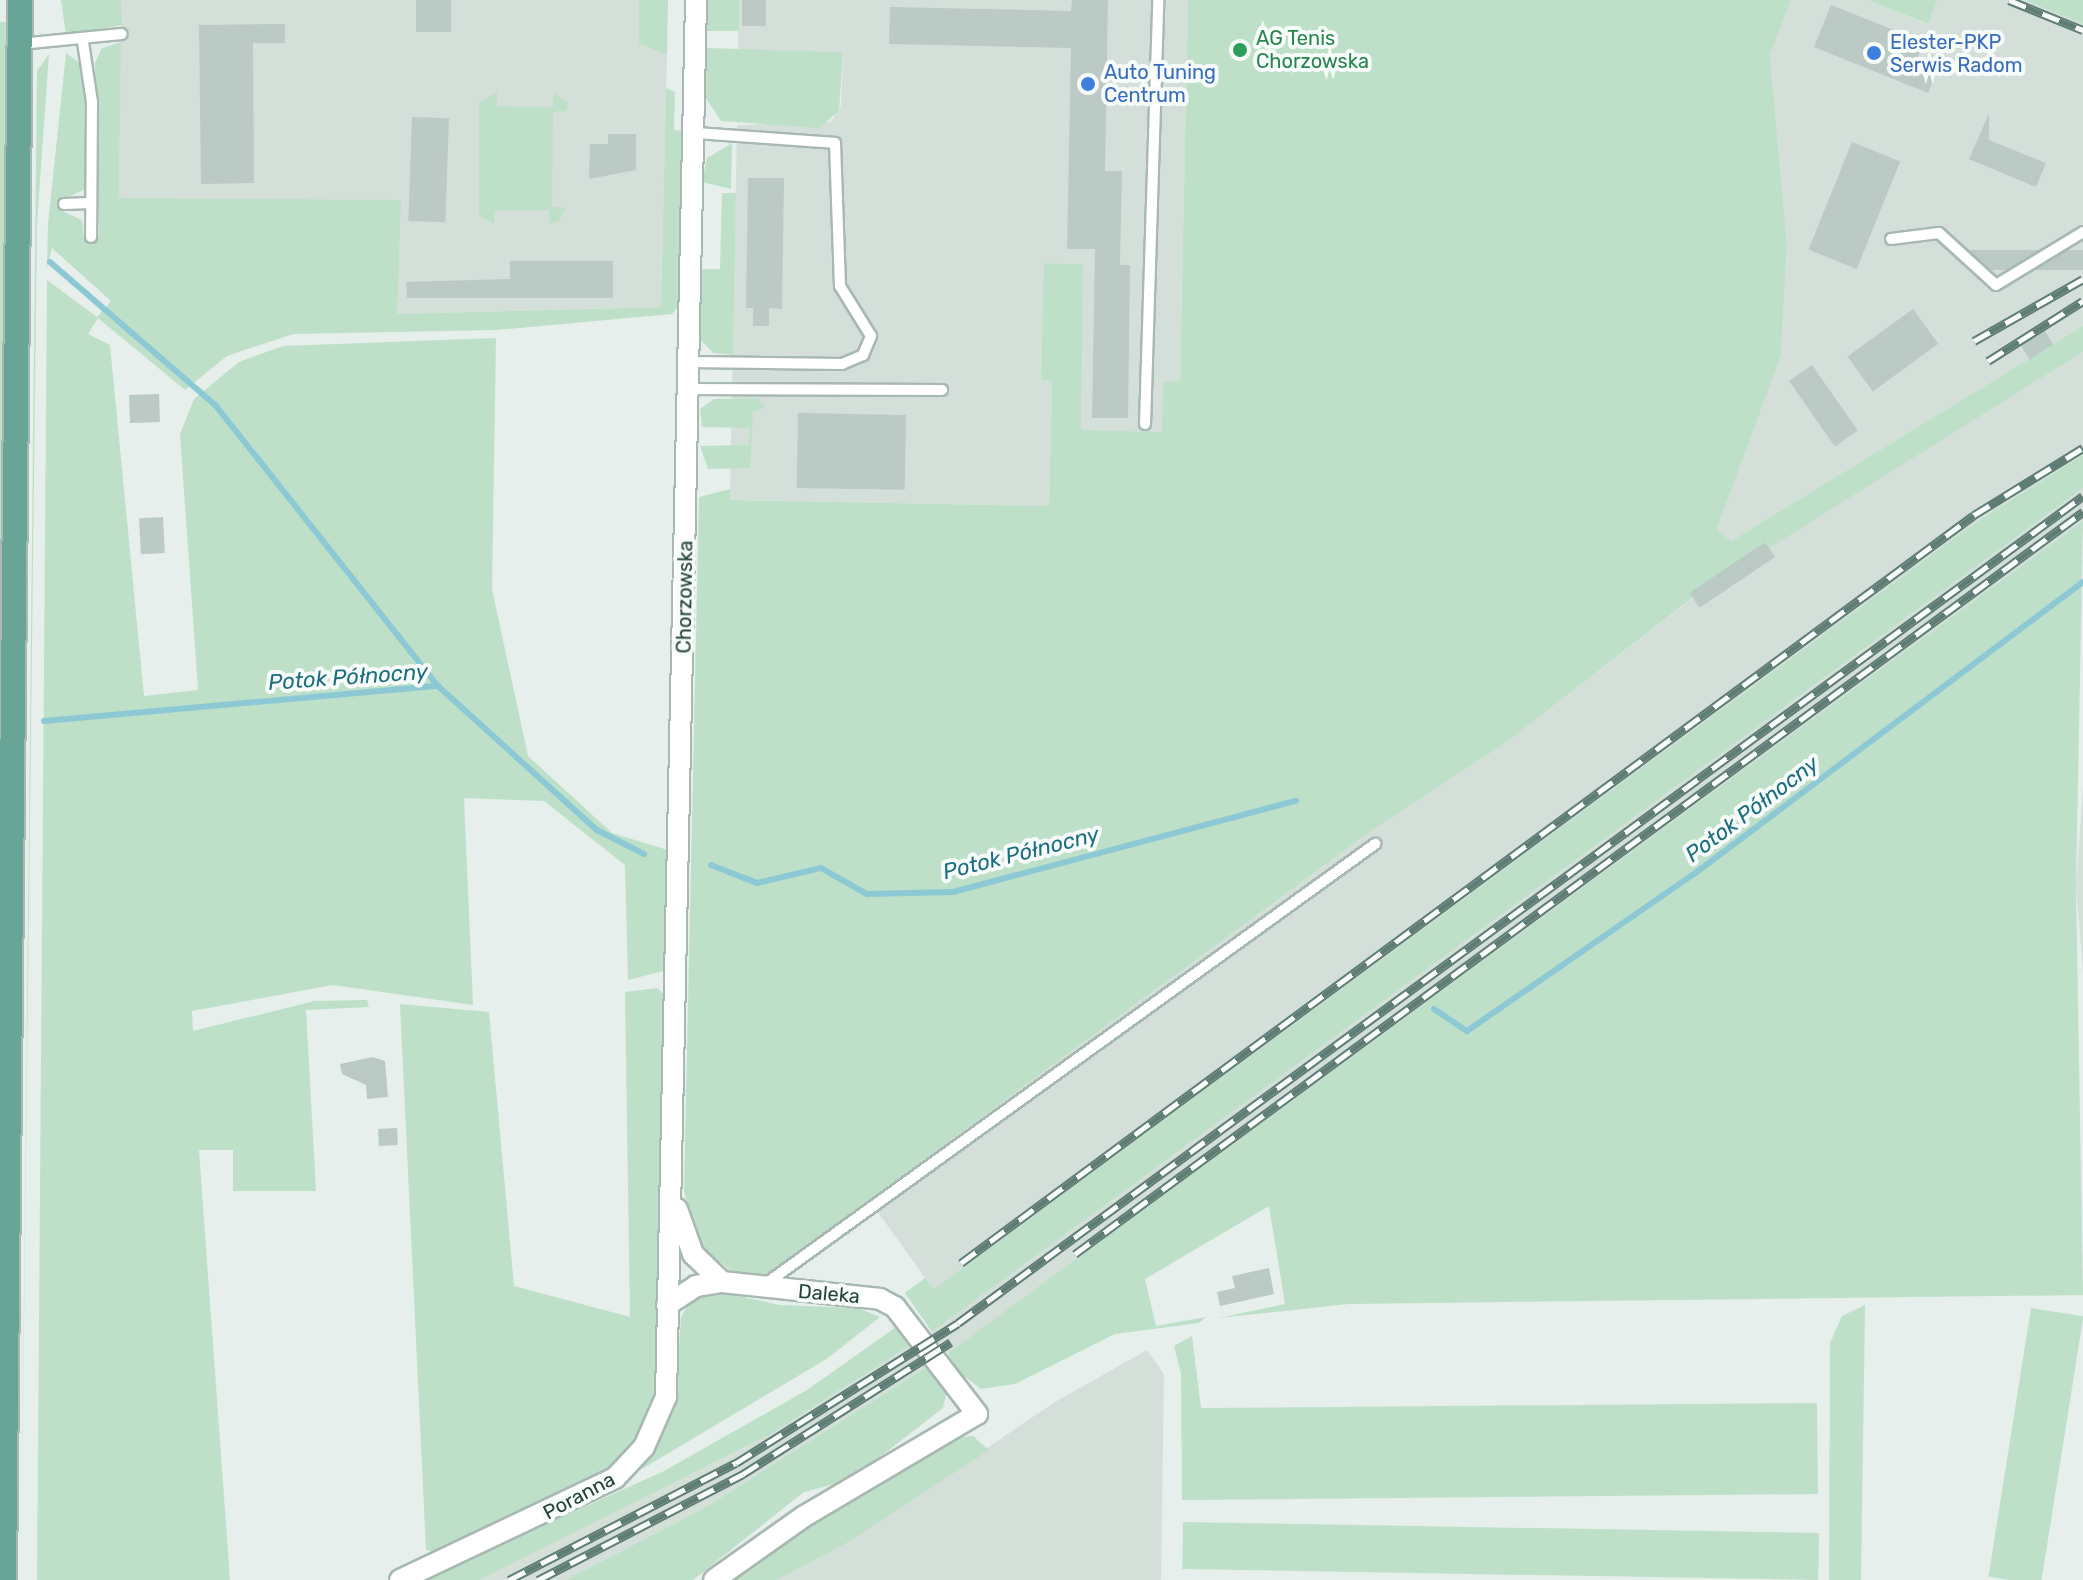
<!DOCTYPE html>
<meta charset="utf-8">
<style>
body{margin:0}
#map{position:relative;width:2083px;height:1580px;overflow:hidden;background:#e6efeb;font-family:Rubik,sans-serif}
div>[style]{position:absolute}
.built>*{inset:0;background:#d4dfda}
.green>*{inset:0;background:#bee0c8;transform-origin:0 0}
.stream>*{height:6px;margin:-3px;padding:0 3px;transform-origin:3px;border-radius:3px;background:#8dc9d4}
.building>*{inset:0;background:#bbcac4;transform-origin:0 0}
.roads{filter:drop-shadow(2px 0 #a8b8b2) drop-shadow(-2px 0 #a8b8b2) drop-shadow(0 2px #a8b8b2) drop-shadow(0 -2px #a8b8b2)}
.service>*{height:10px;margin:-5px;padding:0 5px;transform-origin:5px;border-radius:5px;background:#fff}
.minor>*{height:20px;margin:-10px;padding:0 10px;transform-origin:10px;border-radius:10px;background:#fff}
.primary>*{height:24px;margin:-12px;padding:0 12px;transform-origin:12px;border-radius:12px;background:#69a596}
.rail>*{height:9px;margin-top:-4.5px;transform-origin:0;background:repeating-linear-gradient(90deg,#f7fbf9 0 18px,#5f7d75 0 36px);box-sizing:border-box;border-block:2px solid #5f7d75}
.dots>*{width:22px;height:22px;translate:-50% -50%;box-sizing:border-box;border:4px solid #f7fbf9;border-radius:50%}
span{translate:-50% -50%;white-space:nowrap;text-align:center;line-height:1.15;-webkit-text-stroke:8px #f7fbf9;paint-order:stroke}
.leisure-label{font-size:20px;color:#27864d}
.left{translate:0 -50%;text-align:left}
.shop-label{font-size:20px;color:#366cbe}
.street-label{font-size:20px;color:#24423a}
.water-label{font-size:22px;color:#1b6e80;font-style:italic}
</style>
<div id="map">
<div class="built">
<div style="clip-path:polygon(121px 0,639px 0,639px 44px,667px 55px,661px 307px,397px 314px,119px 198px)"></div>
<div style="clip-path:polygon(739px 0,1188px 0,1180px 382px,1163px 382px,1163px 432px,1080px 431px,1083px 264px,1045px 263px,1041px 379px,1052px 380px,1049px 506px,730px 500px,737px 125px,831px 122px,841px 105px,843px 52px,738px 50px)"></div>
<div style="clip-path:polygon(1791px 0,1867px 0,1927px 24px,1937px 0,2024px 0,2083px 24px,2083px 326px,1731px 541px,1717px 529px,1781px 354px,1787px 244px,1770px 53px)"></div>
<div style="clip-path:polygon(2083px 352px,2083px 455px,1975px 523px,934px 1290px,869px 1200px,1374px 829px,1507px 742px,1765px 542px,1769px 547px)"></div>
<div style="clip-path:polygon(2083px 488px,2083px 521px,1436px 999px,948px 1353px,932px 1332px)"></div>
<div style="clip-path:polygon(2083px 789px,2083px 971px,2076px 886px)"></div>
<div style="clip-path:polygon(917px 1341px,933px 1363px,706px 1507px,566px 1580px,480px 1580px,771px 1434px)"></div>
<div style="clip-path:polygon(1147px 1350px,1164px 1374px,1161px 1580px,777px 1580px,842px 1546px,1055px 1402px)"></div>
</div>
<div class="green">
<div style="clip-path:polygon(61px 0,121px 0,122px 25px,66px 35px)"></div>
<div style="clip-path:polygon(639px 0,668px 0,667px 55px,639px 44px)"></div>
<div style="left:706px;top:0;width:33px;height:31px"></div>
<div style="clip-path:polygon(1188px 0,1791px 0,1770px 54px,1787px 244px,1781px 355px,1717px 529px,1731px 541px,2083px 326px,2083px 352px,1769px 548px,1764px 542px,1507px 742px,1374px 829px,767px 1275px,732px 1272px,696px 1241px,684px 1190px,699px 497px,730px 489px,730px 500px,1049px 506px,1052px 381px,1041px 380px,1044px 263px,1083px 264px,1081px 430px,1162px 432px,1163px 382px,1180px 381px)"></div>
<div style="clip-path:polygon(1867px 0,1937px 0,1928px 24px)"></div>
<div style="clip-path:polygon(2024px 0,2083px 0,2083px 24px)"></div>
<div style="clip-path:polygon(0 22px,8px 22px,0 669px)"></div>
<div style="clip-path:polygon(121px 42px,119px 198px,401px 200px,397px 314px,661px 307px,666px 88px,675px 92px,674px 130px,684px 131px,681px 302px,672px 314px,496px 330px,293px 334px,227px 356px,185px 390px,98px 318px,88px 334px,110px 345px,144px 696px,198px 690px,180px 434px,194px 399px,239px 362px,283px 346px,496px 338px,492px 589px,528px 756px,612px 833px,671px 851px,667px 970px,628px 980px,625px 865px,544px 801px,464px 798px,473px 1005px,333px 985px,192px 1011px,193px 1031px,314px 1001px,367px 1000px,369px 1007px,306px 1010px,316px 1191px,233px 1191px,233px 1150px,199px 1150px,230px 1580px,37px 1580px,47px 280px,97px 317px,111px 301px,52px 248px,47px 268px,48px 224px,66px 53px,81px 64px,86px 109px,84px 190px,63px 199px,62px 211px,82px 220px,84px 237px,99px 235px,95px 63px,102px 48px)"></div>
<div style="clip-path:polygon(706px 48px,843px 52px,839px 111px,819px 128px,721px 121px,704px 95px)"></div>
<div style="clip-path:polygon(49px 54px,37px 224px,21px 1580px,37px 71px)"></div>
<div style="clip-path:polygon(497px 92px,497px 106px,553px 107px,554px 92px,568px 103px,567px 111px,553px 112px,552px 207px,566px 208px,558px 222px,549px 223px,549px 210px,495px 211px,494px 224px,479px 216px,479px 103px)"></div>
<div style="clip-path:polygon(732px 143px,731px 189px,702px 182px,707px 158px)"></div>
<div style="clip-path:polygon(722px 193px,736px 193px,733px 355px,713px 353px,700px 339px,702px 269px,720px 269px)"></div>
<div style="clip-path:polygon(757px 398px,766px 407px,753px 412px,750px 468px,708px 469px,700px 446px,749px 445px,749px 428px,702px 427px,700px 409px,714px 399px)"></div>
<div style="clip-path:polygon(2083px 455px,2083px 488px,932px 1332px,905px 1293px,925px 1278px,934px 1289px,1975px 523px)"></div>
<div style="clip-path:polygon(2083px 521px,2076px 886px,2083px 1295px,1349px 1304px,1218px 1318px,1285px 1304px,1269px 1206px,1145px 1279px,1156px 1326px,1206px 1317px,1199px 1323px,1115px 1334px,1015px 1384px,981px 1389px,956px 1370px,948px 1353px)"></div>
<div style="clip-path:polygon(657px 988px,667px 997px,657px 1397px,642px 1435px,613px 1469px,438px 1552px,426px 1550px,400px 1004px,489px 1012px,514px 1286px,630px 1317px,625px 992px)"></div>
<div style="clip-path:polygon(719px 1292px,780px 1305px,858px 1308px,880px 1317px,828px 1358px,642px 1469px,675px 1409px,681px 1317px,690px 1302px)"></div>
<div style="clip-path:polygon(1865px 1305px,1861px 1580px,1829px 1580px,1830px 1343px,1842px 1316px)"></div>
<div style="left:2031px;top:1308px;width:53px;height:272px;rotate:9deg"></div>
<div style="clip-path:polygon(899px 1325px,917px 1341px,771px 1434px,480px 1580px,423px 1580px,664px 1471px,807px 1390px)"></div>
<div style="clip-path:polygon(1192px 1336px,1201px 1408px,1817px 1403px,1818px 1494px,1182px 1500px,1181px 1374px,1174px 1346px)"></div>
<div style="clip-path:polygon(933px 1363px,948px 1388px,943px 1408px,850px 1480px,804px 1492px,693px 1580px,566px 1580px,706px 1507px)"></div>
<div style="clip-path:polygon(973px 1436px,989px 1450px,842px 1546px,777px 1580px,724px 1580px,953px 1438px)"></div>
<div style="left:1819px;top:1533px;width:47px;height:636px;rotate:91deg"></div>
</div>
<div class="stream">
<div style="left:50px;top:262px;width:220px;rotate:40.9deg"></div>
<div style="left:216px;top:406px;width:357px;rotate:51.6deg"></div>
<div style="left:44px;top:721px;width:396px;rotate:-5.1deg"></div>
<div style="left:438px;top:686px;width:215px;rotate:42.2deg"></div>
<div style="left:597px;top:830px;width:53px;rotate:27.1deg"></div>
<div style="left:711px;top:865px;width:49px;rotate:21.4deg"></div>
<div style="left:757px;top:883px;width:66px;rotate:-13.2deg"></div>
<div style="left:821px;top:868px;width:53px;rotate:29.5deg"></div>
<div style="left:867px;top:894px;width:86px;rotate:-1.3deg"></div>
<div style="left:953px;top:892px;width:355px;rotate:-14.9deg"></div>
<div style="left:1434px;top:1009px;width:40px;rotate:34deg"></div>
<div style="left:1467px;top:1031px;width:276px;rotate:-34.7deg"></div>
<div style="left:1694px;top:874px;width:486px;rotate:-36.9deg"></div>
</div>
<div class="building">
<div style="left:416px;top:0;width:35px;height:32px"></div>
<div style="left:742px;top:0;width:24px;height:26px"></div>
<div style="clip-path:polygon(1072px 0,1108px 0,1105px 171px,1122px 171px,1120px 265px,1130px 265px,1128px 418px,1092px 418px,1095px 249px,1067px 249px,1071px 48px,889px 44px,890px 7px,1071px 11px)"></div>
<div style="clip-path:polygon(1831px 5px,1924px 42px,1917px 59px,1938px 67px,1928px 93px,1814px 47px)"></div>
<div style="clip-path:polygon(285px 24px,285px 43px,253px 43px,254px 183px,201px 184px,199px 25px)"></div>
<div style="clip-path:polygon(1989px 113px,1989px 140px,2046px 163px,2036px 187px,1969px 159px)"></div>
<div style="left:412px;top:117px;width:37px;height:104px;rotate:2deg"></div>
<div style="clip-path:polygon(608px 134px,636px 134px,636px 170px,589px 179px,590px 144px,608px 144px)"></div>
<div style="left:1852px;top:142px;width:52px;height:116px;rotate:22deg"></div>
<div style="clip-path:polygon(748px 178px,784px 178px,782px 309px,769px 308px,769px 326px,753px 326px,753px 308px,746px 308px)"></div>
<div style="left:2083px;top:250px;width:20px;height:115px;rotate:90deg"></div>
<div style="clip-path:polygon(510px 261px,613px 261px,613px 298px,407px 298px,406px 282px,510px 279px)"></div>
<div style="left:1913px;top:309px;width:43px;height:81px;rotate:54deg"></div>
<div style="left:2044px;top:330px;width:17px;height:28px;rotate:57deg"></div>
<div style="left:1812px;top:365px;width:80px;height:28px;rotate:55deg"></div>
<div style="left:159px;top:394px;width:28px;height:30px;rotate:88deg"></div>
<div style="left:798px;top:413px;width:108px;height:75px;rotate:1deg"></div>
<div style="left:163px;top:517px;width:36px;height:24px;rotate:87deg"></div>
<div style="left:1765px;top:542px;width:18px;height:91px;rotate:56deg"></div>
<div style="clip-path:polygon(373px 1057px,385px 1061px,388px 1097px,367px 1099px,366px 1085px,342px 1074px,340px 1064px)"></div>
<div style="left:397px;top:1128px;width:17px;height:19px;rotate:87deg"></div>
<div style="clip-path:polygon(1269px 1268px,1274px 1294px,1220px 1306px,1217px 1292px,1235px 1288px,1232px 1276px)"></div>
</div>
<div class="roads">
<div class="service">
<div style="left:83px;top:42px;width:61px;rotate:81.5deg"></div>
<div style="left:92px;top:102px;width:135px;rotate:90.4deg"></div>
<div style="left:20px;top:44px;width:102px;rotate:-5.6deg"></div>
<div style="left:64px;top:204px;width:27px;rotate:-2deg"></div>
<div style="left:1891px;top:239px;width:48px;rotate:-7.1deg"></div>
<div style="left:1939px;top:233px;width:77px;rotate:42.4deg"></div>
<div style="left:1996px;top:285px;width:102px;rotate:-31.3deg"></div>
<div style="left:690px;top:362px;width:152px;rotate:0.8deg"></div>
<div style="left:842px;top:364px;width:23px;rotate:-23deg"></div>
<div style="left:863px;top:355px;width:21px;rotate:-67deg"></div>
<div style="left:871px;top:336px;width:59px;rotate:-121.8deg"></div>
<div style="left:840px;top:286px;width:143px;rotate:-92deg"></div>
<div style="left:835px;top:143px;width:141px;rotate:-175.9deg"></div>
<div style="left:689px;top:389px;width:253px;rotate:0.2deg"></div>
<div style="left:1145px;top:424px;width:424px;rotate:-88.2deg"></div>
<div style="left:764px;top:1285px;width:754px;rotate:-35.82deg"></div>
</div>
<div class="minor">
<div style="left:677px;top:1209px;width:48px;rotate:70.4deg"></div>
<div style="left:693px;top:1254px;width:40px;rotate:44deg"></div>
<div style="left:722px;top:1282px;width:159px;rotate:6.1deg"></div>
<div style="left:880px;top:1299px;width:17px;rotate:28deg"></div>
<div style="left:895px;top:1307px;width:135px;rotate:52.5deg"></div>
<div style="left:977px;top:1414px;width:202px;rotate:149.4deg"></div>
<div style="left:803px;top:1517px;width:109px;rotate:144.7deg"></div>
<div style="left:667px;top:1305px;width:35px;rotate:-33deg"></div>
<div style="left:696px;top:1286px;width:26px;rotate:-9deg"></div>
<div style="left:400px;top:1580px;width:238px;rotate:-25.4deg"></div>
<div style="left:615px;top:1478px;width:42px;rotate:-46.9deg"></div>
<div style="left:644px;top:1447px;width:55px;rotate:-66.3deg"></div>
<div style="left:666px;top:1397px;width:1397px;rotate:-88.77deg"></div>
</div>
<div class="primary">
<div style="left:4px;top:1580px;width:1580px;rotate:-89.42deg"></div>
</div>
</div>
<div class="rail">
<div style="left:2009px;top:0;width:80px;rotate:22.1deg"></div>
<div style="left:1974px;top:341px;width:125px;rotate:-29.6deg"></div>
<div style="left:1988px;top:361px;width:112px;rotate:-32.3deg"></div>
<div style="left:1075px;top:1254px;width:1252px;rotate:-36.36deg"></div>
<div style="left:961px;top:1263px;width:1259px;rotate:-36.44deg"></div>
<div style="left:1974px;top:515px;width:128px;rotate:-31.6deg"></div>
<div style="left:509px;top:1580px;width:255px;rotate:-27.3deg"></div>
<div style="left:736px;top:1463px;width:262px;rotate:-32.2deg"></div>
<div style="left:958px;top:1323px;width:1396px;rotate:-36.32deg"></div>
<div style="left:538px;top:1580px;width:231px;rotate:-27.3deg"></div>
<div style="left:743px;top:1474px;width:246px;rotate:-32.4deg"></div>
</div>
<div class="dots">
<div style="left:1240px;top:50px;background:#2e9e5b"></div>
<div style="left:1874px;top:53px;background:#3f7fe0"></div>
<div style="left:1088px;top:84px;background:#3f7fe0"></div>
</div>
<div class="leisure-label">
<span class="left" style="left:1256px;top:50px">AG Tenis<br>Chorzowska</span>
</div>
<div class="shop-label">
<span class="left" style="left:1890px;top:54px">Elester-PKP<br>Serwis Radom</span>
<span class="left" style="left:1104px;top:84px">Auto Tuning<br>Centrum</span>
</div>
<div class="street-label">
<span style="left:685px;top:597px;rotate:-89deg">Chorzowska</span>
<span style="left:829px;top:1294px;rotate:5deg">Daleka</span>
<span style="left:579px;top:1496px;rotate:-28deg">Poranna</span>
</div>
<div class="water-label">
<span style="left:348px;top:677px;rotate:-4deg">Potok Północny</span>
<span style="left:1752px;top:809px;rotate:-37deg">Potok Północny</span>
<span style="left:1021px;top:853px;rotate:-14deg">Potok Północny</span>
</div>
</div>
